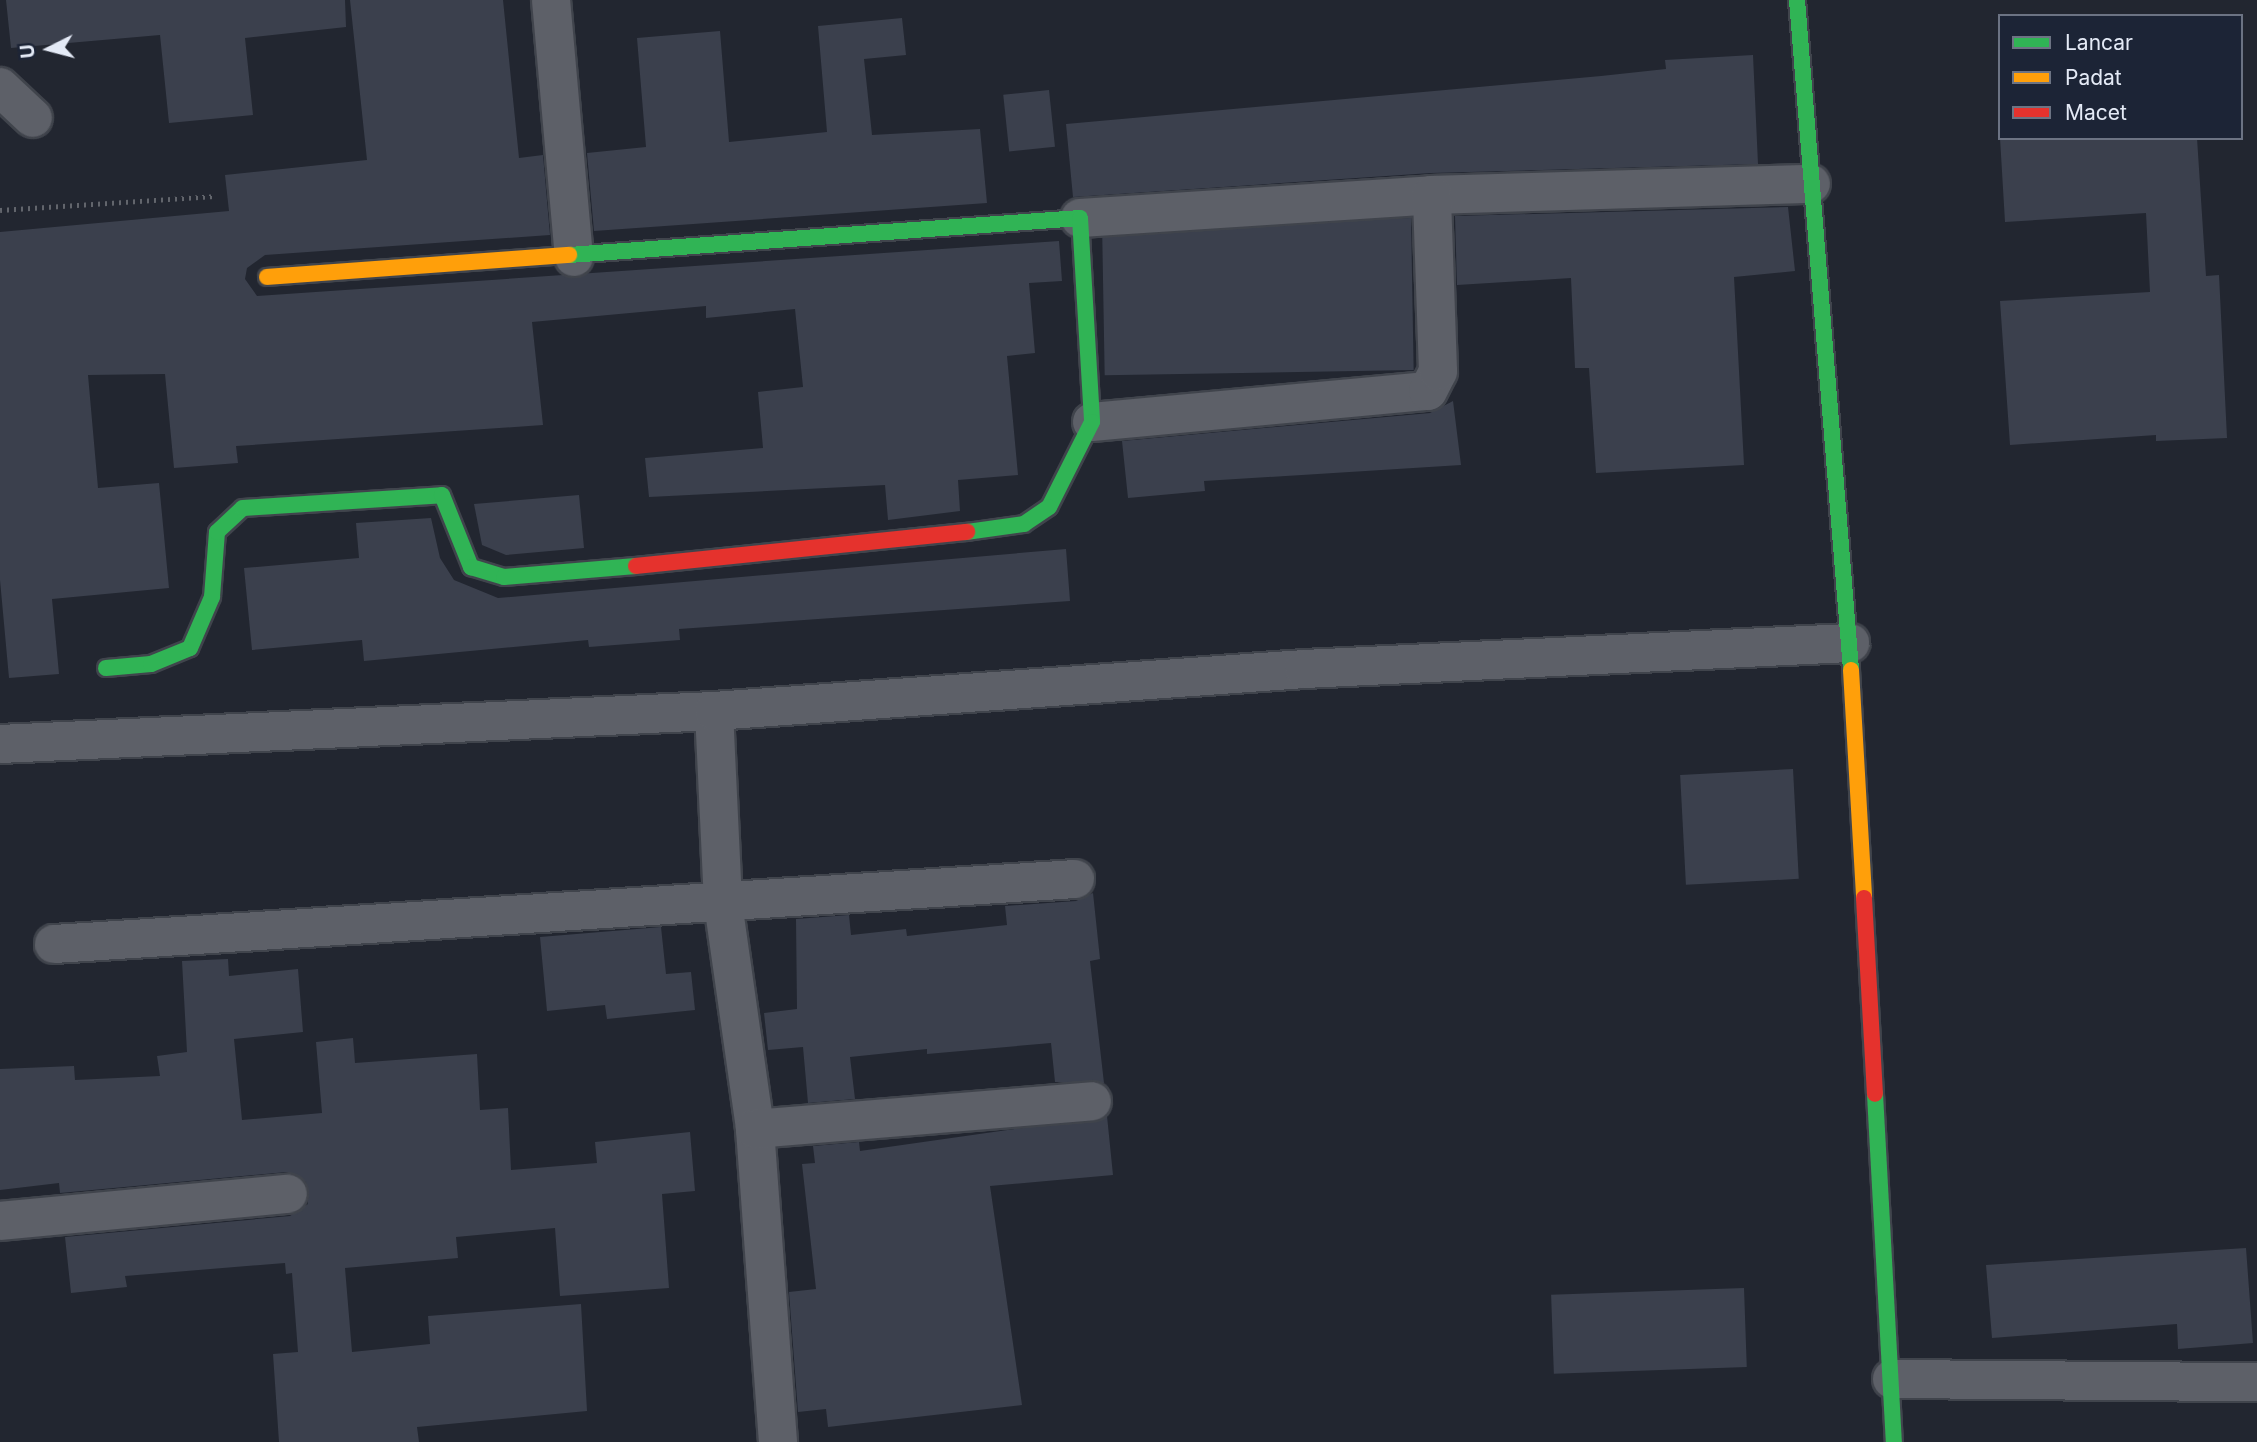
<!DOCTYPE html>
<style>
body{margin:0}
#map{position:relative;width:2257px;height:1442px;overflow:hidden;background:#222630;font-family:Inter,sans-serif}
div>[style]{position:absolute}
.building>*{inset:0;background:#3b404d;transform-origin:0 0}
.path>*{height:4.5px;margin-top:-2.25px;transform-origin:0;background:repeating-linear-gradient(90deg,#62656c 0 2px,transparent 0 7px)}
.roads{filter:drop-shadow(2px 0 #40444c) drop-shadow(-2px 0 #40444c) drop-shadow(0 2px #40444c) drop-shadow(0 -2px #40444c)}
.street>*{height:38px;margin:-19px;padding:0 19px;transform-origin:19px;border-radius:19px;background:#5d6068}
.fast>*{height:16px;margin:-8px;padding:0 8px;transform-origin:8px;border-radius:8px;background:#30b455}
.slow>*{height:16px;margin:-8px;padding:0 8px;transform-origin:8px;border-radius:8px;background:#ff9f0a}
.jam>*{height:16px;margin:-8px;padding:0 8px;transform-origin:8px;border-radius:8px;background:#e5322d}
span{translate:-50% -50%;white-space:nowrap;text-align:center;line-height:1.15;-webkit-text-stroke:7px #1c2436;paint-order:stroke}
.legend{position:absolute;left:1998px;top:14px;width:245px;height:126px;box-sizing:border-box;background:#1c2436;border:2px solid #6c7383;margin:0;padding:9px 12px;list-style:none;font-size:21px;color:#e4eaf6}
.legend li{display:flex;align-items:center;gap:14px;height:35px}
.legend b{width:35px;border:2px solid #6c7383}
.north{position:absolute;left:14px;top:14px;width:70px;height:70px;-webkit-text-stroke:5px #1c2436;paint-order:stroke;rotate:264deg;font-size:19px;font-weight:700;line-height:28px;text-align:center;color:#e4eaf6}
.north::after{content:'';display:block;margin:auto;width:24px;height:32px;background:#e4eaf6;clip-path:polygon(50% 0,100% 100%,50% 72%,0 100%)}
</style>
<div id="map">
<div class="building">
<div style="clip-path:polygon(6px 0,345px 0,346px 27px,245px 38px,253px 115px,169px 123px,160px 35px,11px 48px)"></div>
<div style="clip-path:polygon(350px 0,503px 0,519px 158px,543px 155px,550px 235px,265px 255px,247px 268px,245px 279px,257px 296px,1059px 241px,1062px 281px,1029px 283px,1035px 353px,1007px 356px,1018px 475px,958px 480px,960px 511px,888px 520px,885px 485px,649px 497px,645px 458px,763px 448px,758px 392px,803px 387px,795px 309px,706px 318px,706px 306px,532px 322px,543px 425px,236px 446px,238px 463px,174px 468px,165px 374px,88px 375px,98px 488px,159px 483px,169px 588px,52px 599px,59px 674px,9px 678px,0 580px,0 232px,229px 211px,225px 175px,367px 160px)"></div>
<div style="clip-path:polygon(902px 18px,906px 55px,864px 59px,872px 135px,980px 129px,987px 203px,594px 231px,587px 153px,646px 147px,637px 38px,720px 31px,729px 142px,827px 132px,818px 26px)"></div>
<div style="clip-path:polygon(1753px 55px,1758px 164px,1431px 173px,1073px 197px,1066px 124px,1601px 76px,1666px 69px,1665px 60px)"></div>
<div style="left:1049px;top:90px;width:57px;height:46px;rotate:84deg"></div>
<div style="clip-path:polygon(2000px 138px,2197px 138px,2206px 276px,2219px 275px,2227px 438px,2156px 441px,2156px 435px,2010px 445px,2000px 301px,2150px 292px,2146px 213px,2005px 222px)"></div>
<div style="clip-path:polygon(1788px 207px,1795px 271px,1734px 277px,1744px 465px,1596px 473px,1589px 368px,1575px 368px,1571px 278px,1457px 285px,1455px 216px)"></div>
<div style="left:1411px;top:218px;width:152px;height:309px;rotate:89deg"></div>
<div style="clip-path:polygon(1453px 401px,1461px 465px,1204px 481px,1205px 491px,1128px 498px,1122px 441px,1430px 413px)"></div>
<div style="clip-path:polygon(579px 495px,584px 548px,506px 555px,482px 545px,474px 504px)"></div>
<div style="clip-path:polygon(431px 518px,440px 558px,454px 580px,498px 598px,1066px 549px,1070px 601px,679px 629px,680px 640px,589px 647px,588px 640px,364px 661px,362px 640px,252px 650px,244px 568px,359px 558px,356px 523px)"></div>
<div style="left:1793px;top:769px;width:110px;height:113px;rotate:87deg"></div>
<div style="clip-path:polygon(1093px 893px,1100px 959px,1090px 961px,1104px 1083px,1055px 1082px,1051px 1043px,927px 1054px,927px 1049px,850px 1057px,855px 1099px,808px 1103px,803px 1047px,768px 1050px,764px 1013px,797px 1009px,796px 919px,849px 915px,851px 935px,906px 929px,907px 936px,1007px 925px,1005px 906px,1076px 901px)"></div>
<div style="clip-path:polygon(661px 927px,666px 974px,691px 972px,695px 1010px,607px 1019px,605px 1005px,547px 1011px,540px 937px)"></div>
<div style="clip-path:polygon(228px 959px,229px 976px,298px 969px,303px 1032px,234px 1039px,242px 1120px,322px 1113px,316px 1042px,353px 1038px,355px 1063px,477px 1054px,480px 1110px,508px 1108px,511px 1170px,597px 1163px,595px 1142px,690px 1132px,695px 1191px,662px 1194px,669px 1288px,560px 1296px,555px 1228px,456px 1237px,458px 1258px,345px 1268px,352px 1352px,430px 1344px,428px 1316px,581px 1304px,587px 1411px,417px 1427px,419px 1442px,279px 1442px,273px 1354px,298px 1352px,292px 1273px,286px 1274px,285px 1263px,125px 1276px,127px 1287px,71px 1293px,65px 1237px,290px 1216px,308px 1204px,306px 1182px,287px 1172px,60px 1193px,59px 1183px,0 1190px,0 1069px,74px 1066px,75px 1080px,160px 1076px,157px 1056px,187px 1052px,182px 961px)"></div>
<div style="clip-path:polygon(1107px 1116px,1113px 1175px,990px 1186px,1022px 1405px,828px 1427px,826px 1409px,798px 1412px,789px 1292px,816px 1289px,802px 1164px,815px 1163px,813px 1146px,859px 1142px,860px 1151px)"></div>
<div style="clip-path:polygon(2246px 1248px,2253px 1343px,2178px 1349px,2177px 1324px,1992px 1338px,1986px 1265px)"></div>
<div style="left:1744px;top:1288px;width:79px;height:193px;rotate:88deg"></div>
</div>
<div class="path">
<div style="left:0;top:210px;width:215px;rotate:-3.7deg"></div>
</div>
<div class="roads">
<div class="street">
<div style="left:551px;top:0;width:258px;rotate:84.9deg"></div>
<div style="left:0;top:87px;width:45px;rotate:43.2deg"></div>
<div style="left:1080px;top:218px;width:353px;rotate:-3.7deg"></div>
<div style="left:1432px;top:195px;width:379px;rotate:-1.7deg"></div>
<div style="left:1092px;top:422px;width:337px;rotate:-5.3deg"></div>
<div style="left:1428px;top:391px;width:22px;rotate:-63deg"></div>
<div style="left:1438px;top:371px;width:176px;rotate:-92deg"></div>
<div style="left:714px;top:711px;width:192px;rotate:87.3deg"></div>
<div style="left:723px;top:903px;width:228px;rotate:81.9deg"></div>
<div style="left:755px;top:1129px;width:314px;rotate:85.8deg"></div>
<div style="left:0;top:744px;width:715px;rotate:-2.65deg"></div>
<div style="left:714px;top:711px;width:591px;rotate:-4.07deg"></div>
<div style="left:1304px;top:669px;width:547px;rotate:-2.73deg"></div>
<div style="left:54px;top:944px;width:1023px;rotate:-3.64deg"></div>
<div style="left:755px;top:1129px;width:338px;rotate:-4.7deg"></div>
<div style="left:0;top:1221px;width:289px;rotate:-5.4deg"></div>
<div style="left:1892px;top:1379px;width:365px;rotate:0.5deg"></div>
</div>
<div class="fast">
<div style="left:1797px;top:0;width:672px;rotate:85.39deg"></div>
<div style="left:569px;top:255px;width:512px;rotate:-4.14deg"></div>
<div style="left:1080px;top:218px;width:204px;rotate:86.6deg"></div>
<div style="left:1092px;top:422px;width:95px;rotate:116.8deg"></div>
<div style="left:1049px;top:507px;width:30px;rotate:146deg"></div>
<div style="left:1024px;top:524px;width:58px;rotate:172deg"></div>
<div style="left:106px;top:668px;width:45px;rotate:-5.1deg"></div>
<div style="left:151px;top:664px;width:42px;rotate:-22.3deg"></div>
<div style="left:190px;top:648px;width:56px;rotate:-66.7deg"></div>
<div style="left:212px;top:597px;width:65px;rotate:-85.6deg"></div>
<div style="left:217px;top:532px;width:35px;rotate:-43deg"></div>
<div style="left:243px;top:508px;width:199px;rotate:-3.7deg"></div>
<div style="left:442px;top:495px;width:78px;rotate:68.1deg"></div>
<div style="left:471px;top:567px;width:34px;rotate:17deg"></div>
<div style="left:504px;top:577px;width:132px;rotate:-4.8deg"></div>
<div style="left:1875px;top:1094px;width:349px;rotate:86.9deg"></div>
</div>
<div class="slow">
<div style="left:267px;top:277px;width:303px;rotate:-4.2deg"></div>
<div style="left:1851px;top:670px;width:228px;rotate:86.7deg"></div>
</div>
<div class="jam">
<div style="left:636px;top:566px;width:333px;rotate:-5.9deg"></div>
<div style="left:1864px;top:898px;width:196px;rotate:86.8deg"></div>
</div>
</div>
<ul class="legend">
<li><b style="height:9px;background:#30b455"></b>Lancar</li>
<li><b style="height:9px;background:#ff9f0a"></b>Padat</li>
<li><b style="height:9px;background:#e5322d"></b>Macet</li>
</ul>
<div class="north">U</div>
</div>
